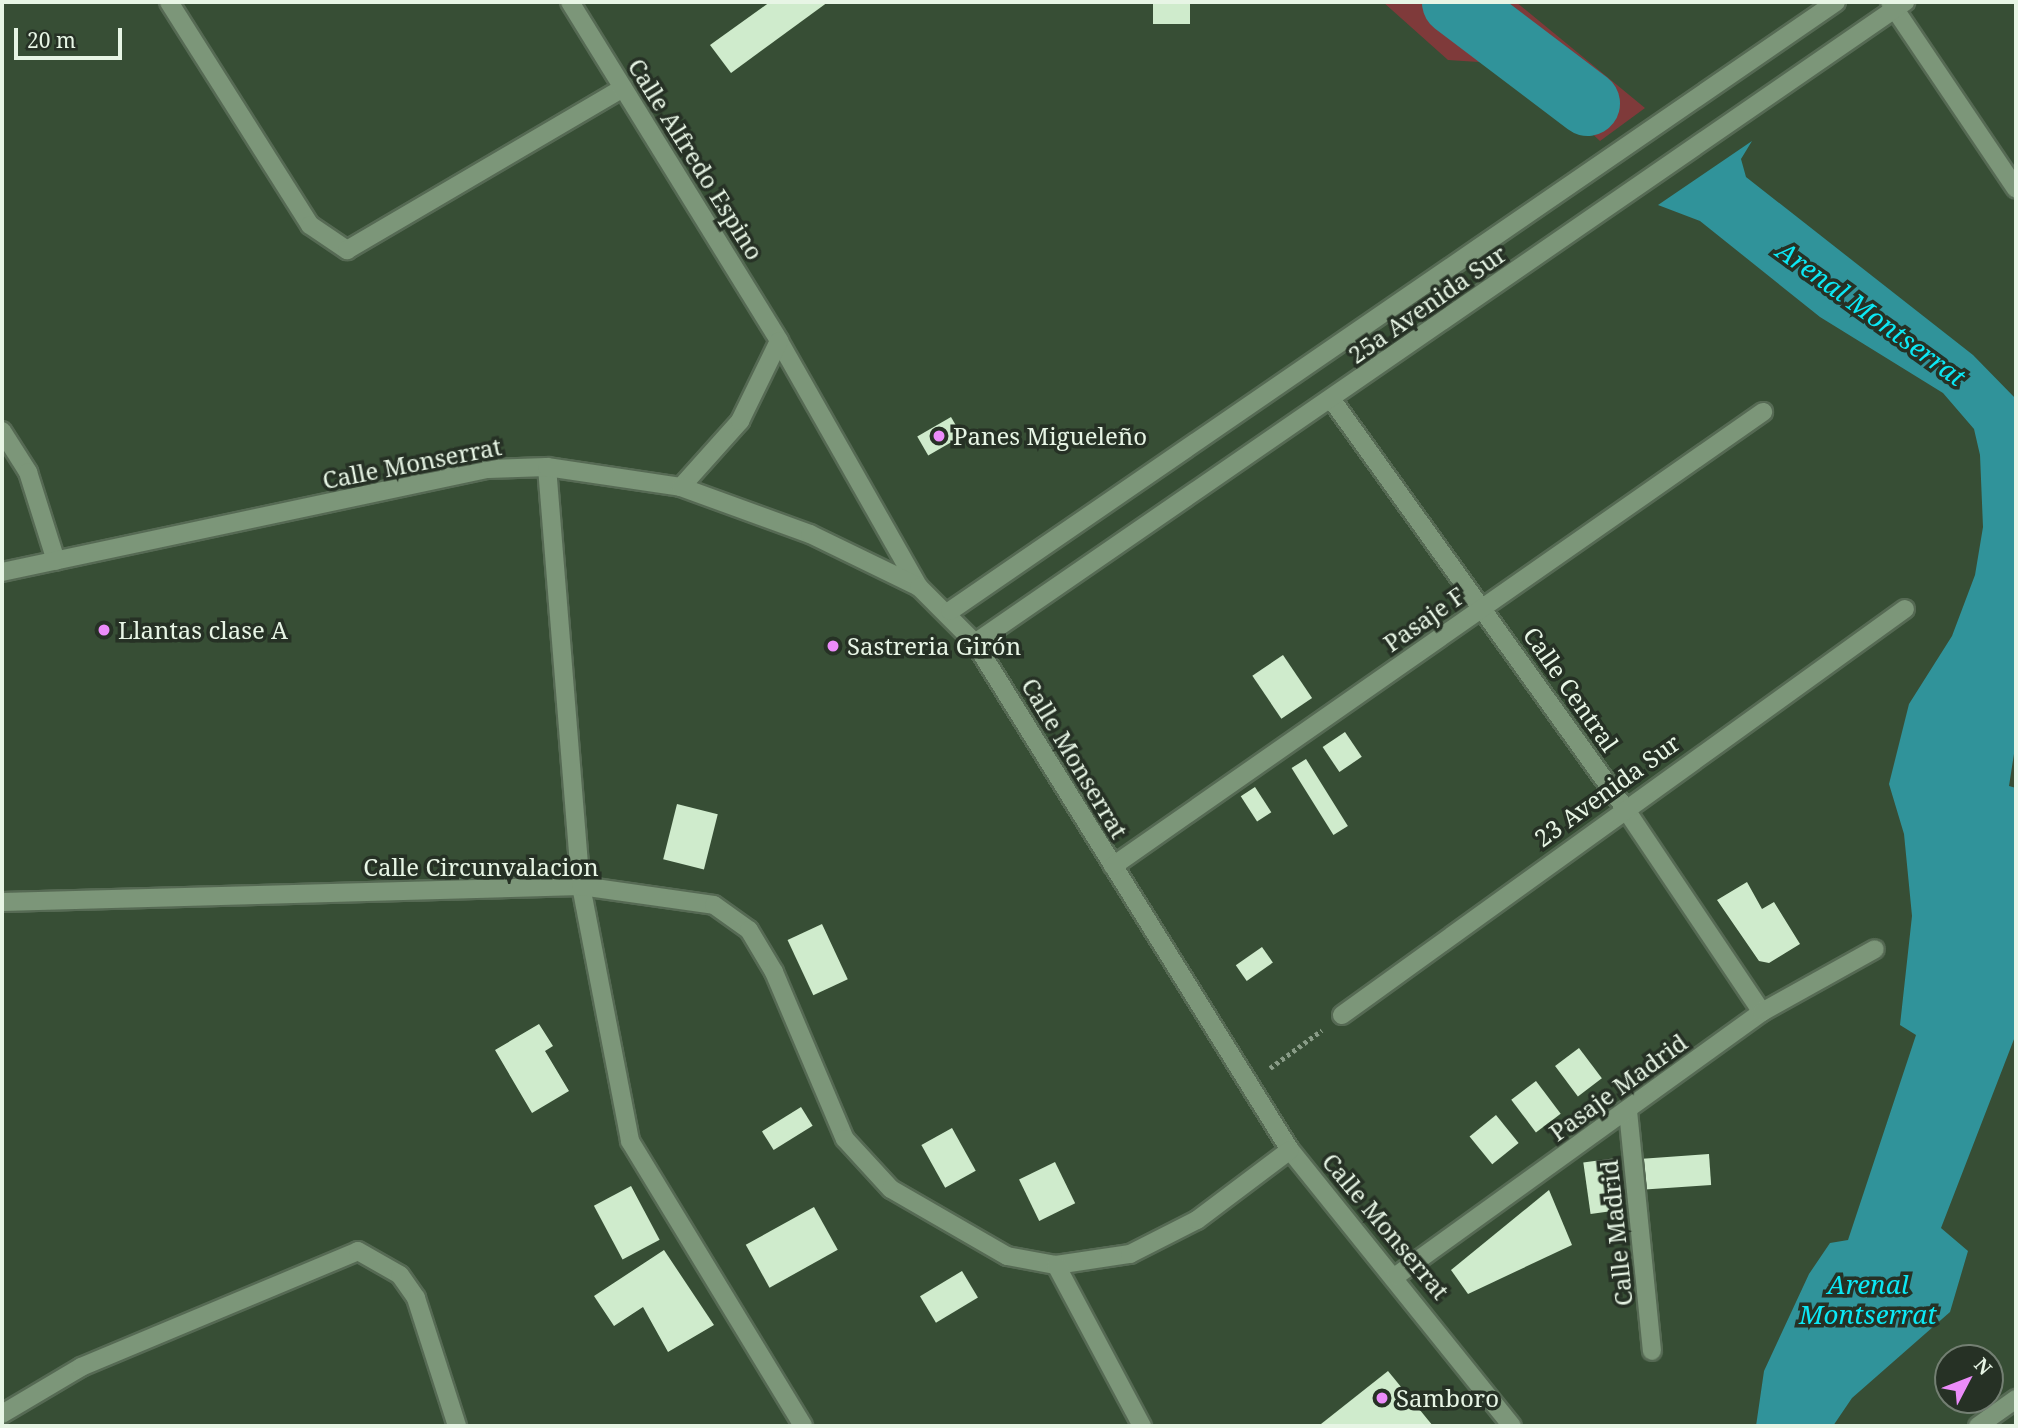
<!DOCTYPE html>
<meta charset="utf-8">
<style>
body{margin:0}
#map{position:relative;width:2018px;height:1428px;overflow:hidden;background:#374e35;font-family:"Noto Serif",serif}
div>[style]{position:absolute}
.green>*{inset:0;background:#7f3a3a}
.water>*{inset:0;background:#30939a}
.river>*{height:65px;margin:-32.5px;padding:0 32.5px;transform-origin:32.5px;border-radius:32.5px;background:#30939a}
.building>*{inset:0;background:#cfebcc;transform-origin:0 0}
.path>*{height:4.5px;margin-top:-2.25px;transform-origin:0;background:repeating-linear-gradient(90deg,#899c87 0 3.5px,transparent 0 7px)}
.roads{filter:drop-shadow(2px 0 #566a54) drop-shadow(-2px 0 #566a54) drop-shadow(0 2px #566a54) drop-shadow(0 -2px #566a54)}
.minor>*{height:18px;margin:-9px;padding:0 9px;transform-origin:9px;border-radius:9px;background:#7c9679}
.dots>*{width:19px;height:19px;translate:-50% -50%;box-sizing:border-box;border:4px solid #263125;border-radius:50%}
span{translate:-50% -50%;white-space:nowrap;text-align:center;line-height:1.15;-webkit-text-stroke:7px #263125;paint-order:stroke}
.street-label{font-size:24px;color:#e7f5e5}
.poi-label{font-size:24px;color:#e7f5e5}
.left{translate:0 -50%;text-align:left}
.water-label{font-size:26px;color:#0ce8f5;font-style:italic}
.frame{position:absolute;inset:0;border:4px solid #e7f5e5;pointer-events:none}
.north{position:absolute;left:1934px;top:1344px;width:70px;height:70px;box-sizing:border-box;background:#263125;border:2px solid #737f72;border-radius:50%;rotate:48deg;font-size:19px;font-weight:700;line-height:28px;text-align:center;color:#e7f5e5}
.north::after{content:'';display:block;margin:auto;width:24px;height:32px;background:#ec8cfa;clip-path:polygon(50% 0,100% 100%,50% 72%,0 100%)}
.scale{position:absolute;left:14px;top:28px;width:108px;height:32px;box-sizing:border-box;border:4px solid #e7f5e5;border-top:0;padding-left:9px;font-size:21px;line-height:24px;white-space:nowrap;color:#e7f5e5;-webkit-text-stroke:5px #263125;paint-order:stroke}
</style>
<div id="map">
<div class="green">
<div style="clip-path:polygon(1383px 2px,1516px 2px,1645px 108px,1600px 141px,1530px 76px,1494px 63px,1448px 60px)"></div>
</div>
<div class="water">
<div style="clip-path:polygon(1752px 141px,1741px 159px,1746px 177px,1973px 355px,2016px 399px,2016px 741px,2009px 786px,2016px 788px,2016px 1034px,1941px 1228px,1968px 1251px,1950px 1312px,1852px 1398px,1833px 1426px,1756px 1426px,1764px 1371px,1809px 1274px,1830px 1243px,1848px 1240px,1916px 1035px,1900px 1025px,1912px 916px,1904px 834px,1889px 784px,1909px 704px,1952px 636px,1975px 575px,1983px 527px,1980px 455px,1974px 429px,1943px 393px,1820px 317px,1700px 221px,1658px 205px)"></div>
</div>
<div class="river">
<div style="left:1454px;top:2px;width:167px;rotate:37.2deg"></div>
</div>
<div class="building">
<div style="clip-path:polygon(770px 2px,828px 2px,731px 73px,710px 45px)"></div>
<div style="left:1153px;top:2px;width:37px;height:22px"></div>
<div style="left:951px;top:417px;width:22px;height:39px;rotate:60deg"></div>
<div style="left:1283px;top:655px;width:52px;height:37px;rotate:56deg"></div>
<div style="left:1345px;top:732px;width:30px;height:27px;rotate:56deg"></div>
<div style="left:1306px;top:759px;width:79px;height:17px;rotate:58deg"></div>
<div style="left:1255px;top:787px;width:30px;height:17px;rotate:57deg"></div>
<div style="left:677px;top:804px;width:42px;height:57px;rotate:14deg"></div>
<div style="clip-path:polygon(1747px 882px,1762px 909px,1774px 902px,1800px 944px,1769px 963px,1759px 961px,1717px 900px)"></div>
<div style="left:822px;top:924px;width:61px;height:38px;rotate:65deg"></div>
<div style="left:1262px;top:947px;width:19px;height:32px;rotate:55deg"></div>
<div style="clip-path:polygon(539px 1024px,553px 1046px,545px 1051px,569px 1091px,532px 1113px,495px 1050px)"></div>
<div style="left:1579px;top:1048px;width:38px;height:30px;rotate:53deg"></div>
<div style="left:1536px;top:1081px;width:41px;height:31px;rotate:53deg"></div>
<div style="left:801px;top:1107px;width:22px;height:46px;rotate:58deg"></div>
<div style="left:1496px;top:1115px;width:36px;height:34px;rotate:51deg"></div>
<div style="left:952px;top:1128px;width:49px;height:35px;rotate:61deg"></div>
<div style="left:1709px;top:1154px;width:31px;height:70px;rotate:86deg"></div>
<div style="left:1616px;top:1158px;width:52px;height:33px;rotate:82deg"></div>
<div style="left:1055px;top:1162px;width:46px;height:40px;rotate:64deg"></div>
<div style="left:631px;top:1186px;width:61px;height:42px;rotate:62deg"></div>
<div style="clip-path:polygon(1549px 1190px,1572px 1245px,1468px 1294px,1451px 1270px)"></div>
<div style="left:814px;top:1207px;width:49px;height:78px;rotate:61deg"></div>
<div style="clip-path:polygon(664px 1250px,714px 1325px,668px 1352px,643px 1307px,614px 1326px,594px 1296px)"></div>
<div style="left:962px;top:1271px;width:31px;height:49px;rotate:59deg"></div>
<div style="clip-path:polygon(1388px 1371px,1433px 1426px,1322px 1426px,1321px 1424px)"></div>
</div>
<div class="path">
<div style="left:1270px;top:1068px;width:64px;rotate:-36.2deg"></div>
</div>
<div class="roads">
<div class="minor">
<div style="left:169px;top:2px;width:264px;rotate:57.7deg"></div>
<div style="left:310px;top:225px;width:45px;rotate:34deg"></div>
<div style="left:347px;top:250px;width:320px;rotate:-30.4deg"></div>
<div style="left:570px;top:2px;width:398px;rotate:58.3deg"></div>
<div style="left:779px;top:341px;width:283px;rotate:60.4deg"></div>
<div style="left:1890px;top:2px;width:225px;rotate:56deg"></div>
<div style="left:1332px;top:400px;width:501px;rotate:54.34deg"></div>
<div style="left:1624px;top:807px;width:247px;rotate:56.1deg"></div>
<div style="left:2px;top:431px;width:49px;rotate:57.6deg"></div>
<div style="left:28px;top:472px;width:93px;rotate:72.5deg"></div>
<div style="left:547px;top:467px;width:420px;rotate:85.4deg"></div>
<div style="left:581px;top:886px;width:260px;rotate:79.1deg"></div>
<div style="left:630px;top:1141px;width:333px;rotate:58.7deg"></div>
<div style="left:681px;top:487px;width:89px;rotate:-48.2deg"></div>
<div style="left:740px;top:421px;width:89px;rotate:-64deg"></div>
<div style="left:2px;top:572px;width:497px;rotate:-12deg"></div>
<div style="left:488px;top:469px;width:59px;rotate:-1.9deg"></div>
<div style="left:547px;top:467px;width:135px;rotate:8.5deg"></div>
<div style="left:681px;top:487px;width:137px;rotate:20deg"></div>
<div style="left:810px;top:534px;width:121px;rotate:25.9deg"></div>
<div style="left:919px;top:587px;width:79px;rotate:45deg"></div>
<div style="left:975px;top:643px;width:597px;rotate:58.15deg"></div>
<div style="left:1290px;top:1150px;width:354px;rotate:51.2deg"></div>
<div style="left:950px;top:611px;width:1075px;rotate:-34.5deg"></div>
<div style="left:975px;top:643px;width:1130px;rotate:-34.58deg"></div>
<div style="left:1113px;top:866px;width:793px;rotate:-34.93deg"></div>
<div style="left:2px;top:902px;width:579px;rotate:-1.58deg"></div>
<div style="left:581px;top:886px;width:134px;rotate:8.1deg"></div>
<div style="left:714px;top:905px;width:43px;rotate:35.5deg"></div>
<div style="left:749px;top:930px;width:49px;rotate:59.2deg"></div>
<div style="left:774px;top:972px;width:181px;rotate:67deg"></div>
<div style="left:845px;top:1139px;width:68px;rotate:47.4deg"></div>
<div style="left:891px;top:1189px;width:134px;rotate:30deg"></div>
<div style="left:1007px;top:1256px;width:50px;rotate:10.4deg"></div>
<div style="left:1056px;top:1265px;width:75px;rotate:-8.5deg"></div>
<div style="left:1130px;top:1254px;width:75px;rotate:-26.9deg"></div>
<div style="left:1197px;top:1220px;width:116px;rotate:-37deg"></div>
<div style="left:1342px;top:1015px;width:694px;rotate:-35.8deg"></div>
<div style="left:1628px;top:1111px;width:241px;rotate:84.3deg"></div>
<div style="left:1056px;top:1265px;width:183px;rotate:61.9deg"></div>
<div style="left:1396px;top:1276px;width:451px;rotate:-35.8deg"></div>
<div style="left:1762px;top:1012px;width:129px;rotate:-29.1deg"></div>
<div style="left:2px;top:1414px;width:92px;rotate:-30.7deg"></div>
<div style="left:81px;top:1367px;width:300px;rotate:-22.7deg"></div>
<div style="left:358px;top:1251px;width:48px;rotate:29.7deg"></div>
<div style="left:400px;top:1275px;width:28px;rotate:55deg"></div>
<div style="left:416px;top:1298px;width:134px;rotate:72.2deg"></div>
<div style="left:1978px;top:1426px;width:47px;rotate:-35.4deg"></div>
</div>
</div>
<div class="dots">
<div style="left:939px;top:436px;background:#ec8cfa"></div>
<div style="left:104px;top:630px;background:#ec8cfa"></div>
<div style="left:833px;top:646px;background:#ec8cfa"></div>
<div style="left:1382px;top:1398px;background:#ec8cfa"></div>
</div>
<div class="street-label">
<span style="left:696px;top:159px;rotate:58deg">Calle Alfredo Espino</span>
<span style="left:1427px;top:304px;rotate:-35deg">25a Avenida Sur</span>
<span style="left:412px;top:463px;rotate:-11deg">Calle Monserrat</span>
<span style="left:1424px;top:619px;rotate:-35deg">Pasaje F</span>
<span style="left:1571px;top:689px;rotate:55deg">Calle Central</span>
<span style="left:1075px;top:758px;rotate:59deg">Calle Monserrat</span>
<span style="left:1607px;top:790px;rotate:-36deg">23 Avenida Sur</span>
<span style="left:481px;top:867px">Calle Circunvalacion</span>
<span style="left:1618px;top:1087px;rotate:-36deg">Pasaje Madrid</span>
<span style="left:1386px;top:1226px;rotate:50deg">Calle Monserrat</span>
<span style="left:1616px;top:1233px;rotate:-96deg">Calle Madrid</span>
</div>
<div class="poi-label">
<span class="left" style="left:953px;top:436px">Panes Migueleño</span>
<span class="left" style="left:118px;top:630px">Llantas clase A</span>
<span class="left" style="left:847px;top:646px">Sastreria Girón</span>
<span class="left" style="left:1396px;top:1398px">Samboro</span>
</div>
<div class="water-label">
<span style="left:1871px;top:314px;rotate:36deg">Arenal Montserrat</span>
<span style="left:1868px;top:1300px">Arenal<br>Montserrat</span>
</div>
<div class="frame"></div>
<div class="north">N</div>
<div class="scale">20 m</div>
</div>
